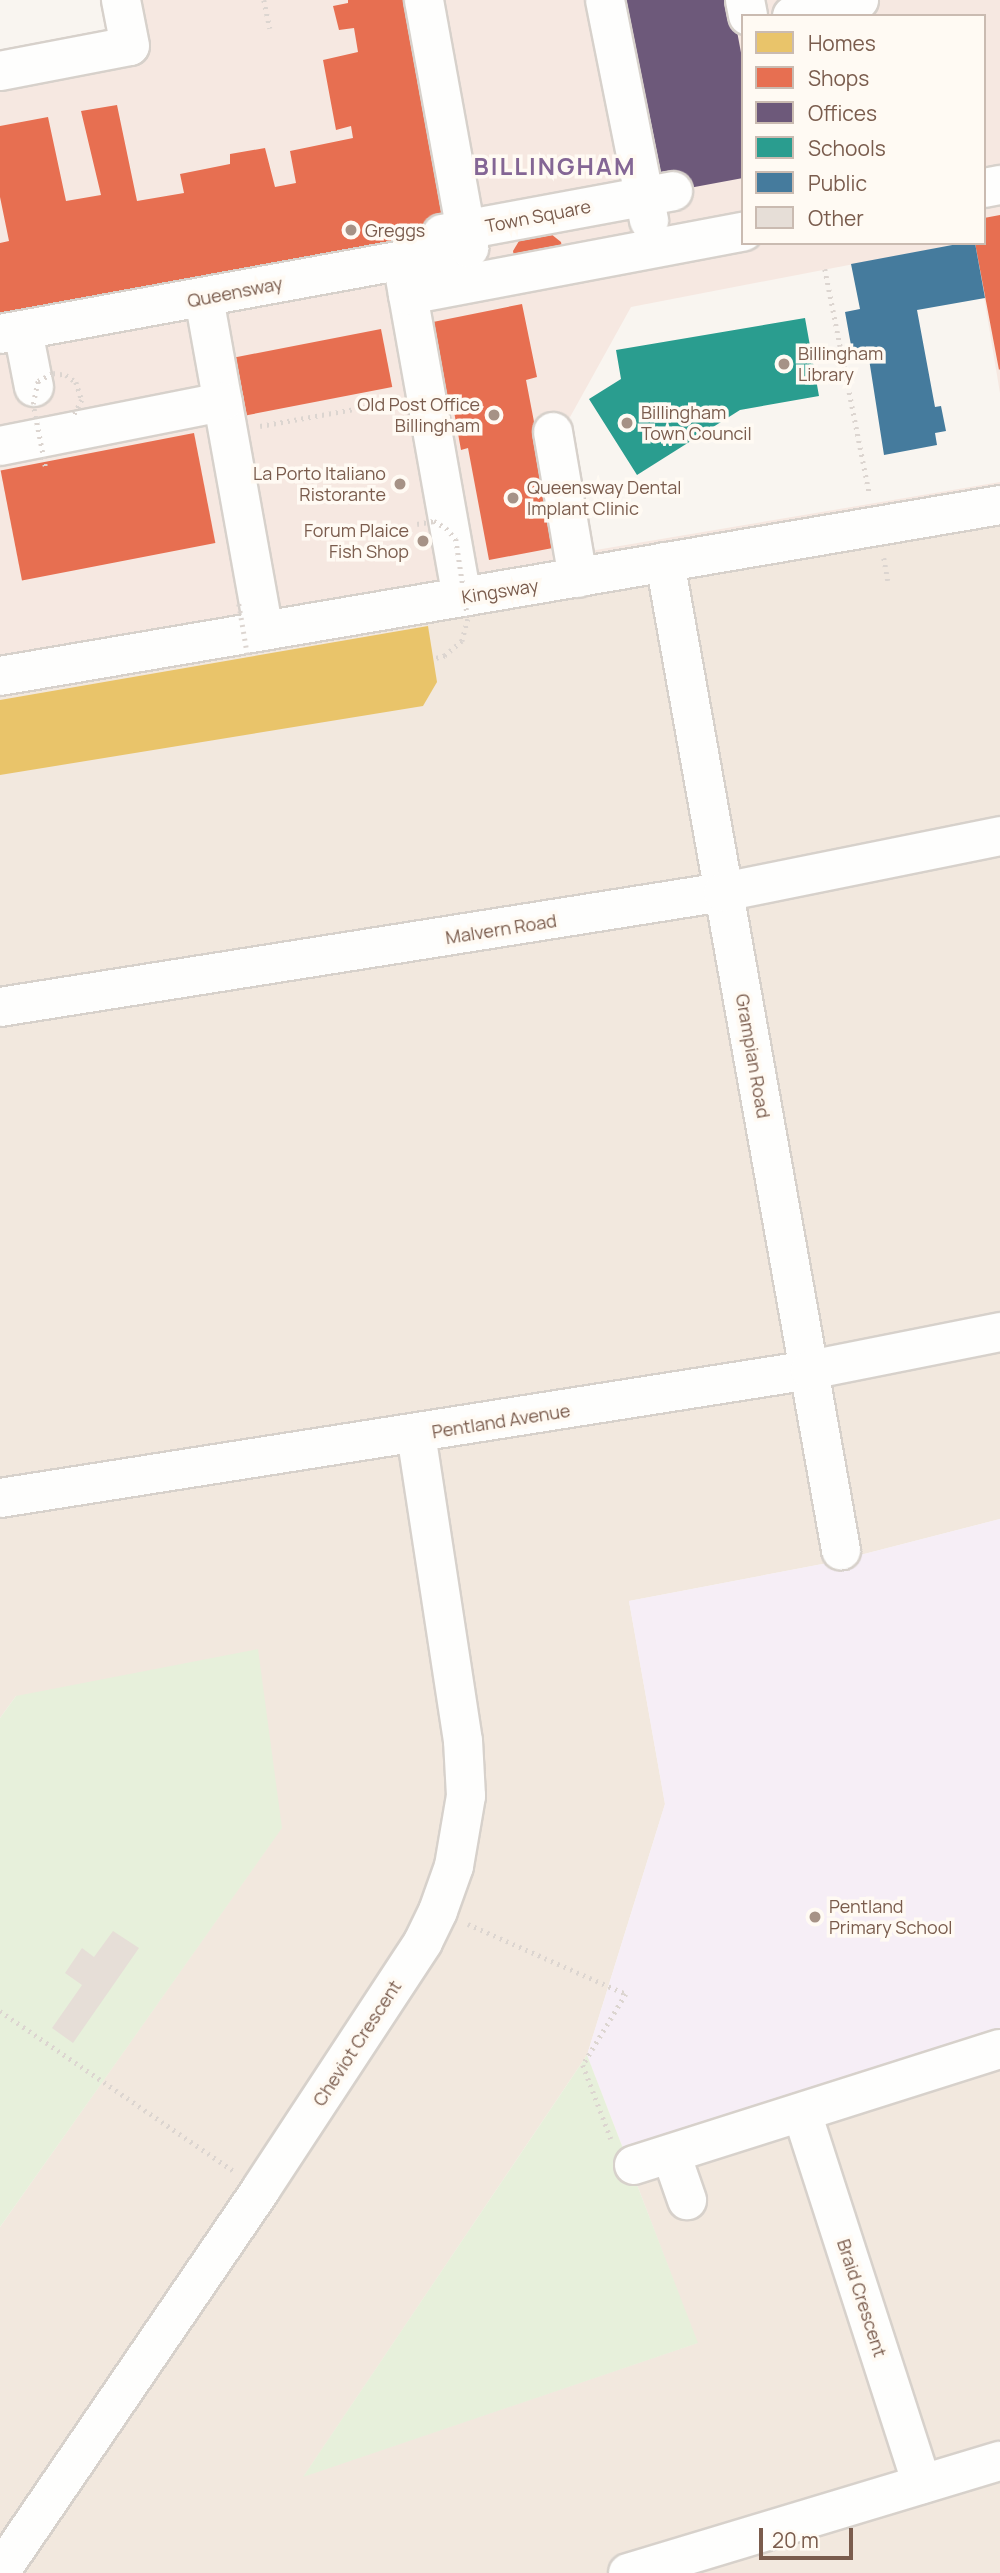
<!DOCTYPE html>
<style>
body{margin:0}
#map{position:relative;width:1000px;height:2573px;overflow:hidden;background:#f9f5f0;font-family:Manrope,sans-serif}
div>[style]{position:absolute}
.residential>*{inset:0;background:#f2e8de}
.commercial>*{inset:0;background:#f6e8e1}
.education>*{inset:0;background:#f6eef6}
.green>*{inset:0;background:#e7f0db}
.homes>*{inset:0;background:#e9c46a}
.shops>*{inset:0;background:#e76f51;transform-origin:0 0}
.offices>*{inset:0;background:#6d597a}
.schools>*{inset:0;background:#2a9d8f}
.public>*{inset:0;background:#457b9d}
.building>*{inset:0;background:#e6ded7}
.path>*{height:4.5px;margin-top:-2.25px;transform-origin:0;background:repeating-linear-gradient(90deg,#dcd5d0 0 2px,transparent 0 7px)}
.roads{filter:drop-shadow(2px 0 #d7d1cb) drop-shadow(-2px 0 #d7d1cb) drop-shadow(0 2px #d7d1cb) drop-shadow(0 -2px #d7d1cb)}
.minor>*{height:38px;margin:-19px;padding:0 19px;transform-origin:19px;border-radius:19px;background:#fefefd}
.path-bridge>*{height:4.5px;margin-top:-2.25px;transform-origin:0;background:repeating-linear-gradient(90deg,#dcd5d0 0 2px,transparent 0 7px)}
.dots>*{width:19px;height:19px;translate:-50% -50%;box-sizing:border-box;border:4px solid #fffaf3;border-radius:50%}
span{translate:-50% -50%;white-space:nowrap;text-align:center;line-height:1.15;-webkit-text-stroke:7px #fffaf3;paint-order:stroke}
.street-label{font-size:18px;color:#7a5c4d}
.poi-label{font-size:18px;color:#7a5c4d}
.left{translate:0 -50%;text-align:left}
.right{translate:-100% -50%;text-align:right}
.district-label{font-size:24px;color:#846695;font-weight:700;letter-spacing:2px}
.legend{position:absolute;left:741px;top:14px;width:245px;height:231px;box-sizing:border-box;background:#fffaf3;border:2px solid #cabbb1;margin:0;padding:9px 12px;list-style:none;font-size:21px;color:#7a5c4d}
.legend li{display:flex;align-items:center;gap:14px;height:35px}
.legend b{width:35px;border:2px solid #cabbb1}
.scale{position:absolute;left:759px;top:2528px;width:94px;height:32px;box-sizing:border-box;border:4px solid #7a5c4d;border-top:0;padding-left:9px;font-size:21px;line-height:24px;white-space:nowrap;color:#7a5c4d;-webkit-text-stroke:5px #fffaf3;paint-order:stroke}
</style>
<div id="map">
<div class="residential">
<div style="clip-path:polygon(1000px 513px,1000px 1519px,833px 1562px,629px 1601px,665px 1804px,587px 2055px,304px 2476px,697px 2343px,625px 2153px,1000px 2031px,1000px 2573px,0 2573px,0 2227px,282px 1827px,16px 1696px,0 1718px,0 667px)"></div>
</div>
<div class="commercial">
<div style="clip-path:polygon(113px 0,1000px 0,1000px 393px,975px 243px,984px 243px,984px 16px,743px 16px,743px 243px,963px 243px,631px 307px,559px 437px,578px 553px,1000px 482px,1000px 513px,0 667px,0 57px,119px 35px)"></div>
</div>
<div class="education">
<div style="clip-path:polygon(1000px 1519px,1000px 2031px,625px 2153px,587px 2055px,665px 1804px,629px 1601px,833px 1562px)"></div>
</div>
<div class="green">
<div style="clip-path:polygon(258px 1649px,282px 1828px,0 2227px,0 1718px,16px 1696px)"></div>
<div style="clip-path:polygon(587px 2055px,698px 2343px,303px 2477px)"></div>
</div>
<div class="homes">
<div style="clip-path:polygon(428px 626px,437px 682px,423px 706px,0 775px,0 700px)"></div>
</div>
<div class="shops">
<div style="clip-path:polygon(348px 0,411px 0,452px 216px,441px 235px,0 314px,0 243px,9px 241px,0 197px,0 126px,48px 117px,66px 201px,101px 195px,81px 111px,117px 105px,137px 201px,184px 193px,180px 174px,230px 164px,230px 154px,265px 148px,275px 187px,296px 183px,290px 151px,353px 138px,351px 126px,336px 130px,323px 60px,358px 52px,354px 28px,339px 30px,333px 6px,348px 3px)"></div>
<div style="clip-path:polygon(1000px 215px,1000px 369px,999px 370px,975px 243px,984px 243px,984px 218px)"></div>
<div style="clip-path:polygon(534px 234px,551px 234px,561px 242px,563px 254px,515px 261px,513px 251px,519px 241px)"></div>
<div style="clip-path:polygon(522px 304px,537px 377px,526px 380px,558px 547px,489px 560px,468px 448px,461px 450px,451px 395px,443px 396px,428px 323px)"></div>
<div style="left:381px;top:329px;width:59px;height:148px;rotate:79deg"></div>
<div style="left:194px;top:433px;width:112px;height:197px;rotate:79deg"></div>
</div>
<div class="offices">
<div style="clip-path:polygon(625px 0,731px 0,743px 63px,743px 178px,673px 191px,659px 181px)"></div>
</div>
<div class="schools">
<div style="clip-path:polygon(805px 318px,819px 396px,740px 410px,637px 475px,589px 399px,621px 379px,616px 350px)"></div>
</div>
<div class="public">
<div style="clip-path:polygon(963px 243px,975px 243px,985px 298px,917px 310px,935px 407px,941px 406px,946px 431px,935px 433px,937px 445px,884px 455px,869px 359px,854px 362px,845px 312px,860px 309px,851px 264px)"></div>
</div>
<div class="building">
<div style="clip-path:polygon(113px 1931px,139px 1948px,73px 2043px,52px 2028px,82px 1985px,65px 1973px,82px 1948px,94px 1957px)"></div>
</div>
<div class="path">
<div style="left:264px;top:0;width:29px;rotate:78deg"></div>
<div style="left:825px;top:269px;width:227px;rotate:78.8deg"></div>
<div style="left:260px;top:426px;width:135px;rotate:-10.2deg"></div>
<div style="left:884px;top:558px;width:23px;rotate:80deg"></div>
<div style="left:468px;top:1924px;width:173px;rotate:23.9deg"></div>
<div style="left:626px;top:1994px;width:83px;rotate:121.2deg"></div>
<div style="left:583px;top:2065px;width:79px;rotate:69.3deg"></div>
<div style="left:0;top:2011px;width:283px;rotate:34.4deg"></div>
</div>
<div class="roads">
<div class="minor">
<div style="left:605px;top:0;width:225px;rotate:78.7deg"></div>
<div style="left:745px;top:0;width:16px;rotate:79deg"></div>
<div style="left:792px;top:16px;width:69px;rotate:-13.4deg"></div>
<div style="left:0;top:71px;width:132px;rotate:-10.9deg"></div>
<div style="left:130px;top:46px;width:47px;rotate:-101.1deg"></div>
<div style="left:984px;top:188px;width:16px;rotate:-11deg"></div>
<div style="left:442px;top:234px;width:235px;rotate:-10.5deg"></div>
<div style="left:402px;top:261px;width:341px;rotate:79.9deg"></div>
<div style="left:408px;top:295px;width:341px;rotate:-10.7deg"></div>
<div style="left:204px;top:298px;width:338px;rotate:79.8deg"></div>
<div style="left:23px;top:331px;width:57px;rotate:78.9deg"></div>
<div style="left:0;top:334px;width:477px;rotate:-10.4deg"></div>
<div style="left:469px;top:248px;width:252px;rotate:-100.3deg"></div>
<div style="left:553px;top:432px;width:148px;rotate:80.3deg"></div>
<div style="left:0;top:446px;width:227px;rotate:-11.2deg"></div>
<div style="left:665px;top:562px;width:1004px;rotate:79.9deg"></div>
<div style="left:0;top:676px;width:1015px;rotate:-9.7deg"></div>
<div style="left:0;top:1007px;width:732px;rotate:-9.04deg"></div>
<div style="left:723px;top:892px;width:283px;rotate:-11.4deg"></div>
<div style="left:0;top:1498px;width:820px;rotate:-8.98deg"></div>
<div style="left:810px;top:1370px;width:194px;rotate:-11.3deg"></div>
<div style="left:802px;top:2113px;width:390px;rotate:72.1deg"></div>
<div style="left:671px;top:2154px;width:49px;rotate:70.8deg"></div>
<div style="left:634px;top:2165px;width:384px;rotate:-17.6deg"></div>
<div style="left:0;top:2572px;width:463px;rotate:-55.7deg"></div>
<div style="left:261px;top:2189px;width:295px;rotate:-56.7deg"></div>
<div style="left:423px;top:1942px;width:34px;rotate:-64deg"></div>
<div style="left:438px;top:1911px;width:48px;rotate:-70.4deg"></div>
<div style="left:454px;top:1866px;width:71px;rotate:-80.3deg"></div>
<div style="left:466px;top:1796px;width:55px;rotate:-93.1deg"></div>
<div style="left:463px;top:1741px;width:311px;rotate:-98.7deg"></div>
<div style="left:628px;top:2573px;width:388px;rotate:-16.8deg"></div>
</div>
</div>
<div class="path-bridge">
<div style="left:45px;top:466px;width:63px;rotate:-101deg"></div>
<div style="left:33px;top:404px;width:24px;rotate:-78deg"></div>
<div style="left:38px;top:381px;width:17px;rotate:-28deg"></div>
<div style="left:53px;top:373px;width:13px;rotate:9deg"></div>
<div style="left:66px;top:375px;width:12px;rotate:35deg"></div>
<div style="left:76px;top:382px;width:19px;rotate:72deg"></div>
<div style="left:82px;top:400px;width:19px;rotate:118deg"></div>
<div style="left:417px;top:524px;width:17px;rotate:-10deg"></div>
<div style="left:434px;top:521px;width:14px;rotate:30deg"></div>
<div style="left:446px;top:528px;width:15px;rotate:48deg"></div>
<div style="left:456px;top:539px;width:81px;rotate:81.5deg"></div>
<div style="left:468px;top:619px;width:23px;rotate:105deg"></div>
<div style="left:462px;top:641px;width:23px;rotate:139deg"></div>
<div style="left:445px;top:656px;width:11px;rotate:165deg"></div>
<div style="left:239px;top:604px;width:54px;rotate:80.4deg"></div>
</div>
<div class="dots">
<div style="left:351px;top:230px;background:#a69286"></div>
<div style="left:784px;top:364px;background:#a69286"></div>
<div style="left:494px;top:415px;background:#a69286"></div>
<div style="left:627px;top:423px;background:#a69286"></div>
<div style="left:400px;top:484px;background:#a69286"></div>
<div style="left:513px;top:498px;background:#a69286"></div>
<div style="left:423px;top:541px;background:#a69286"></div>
<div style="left:815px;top:1917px;background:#a69286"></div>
</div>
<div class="street-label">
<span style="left:538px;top:216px;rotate:-11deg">Town Square</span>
<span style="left:235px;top:292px;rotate:-11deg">Queensway</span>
<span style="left:500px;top:591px;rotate:-9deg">Kingsway</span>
<span style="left:501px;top:929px;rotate:-9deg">Malvern Road</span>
<span style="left:753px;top:1056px;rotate:80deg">Grampian Road</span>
<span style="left:501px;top:1421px;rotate:-9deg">Pentland Avenue</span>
<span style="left:357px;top:2043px;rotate:-57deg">Cheviot Crescent</span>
<span style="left:862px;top:2298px;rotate:72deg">Braid Crescent</span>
</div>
<div class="poi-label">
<span class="left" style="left:365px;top:230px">Greggs</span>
<span class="left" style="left:798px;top:364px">Billingham<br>Library</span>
<span class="right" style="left:480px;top:415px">Old Post Office<br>Billingham</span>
<span class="left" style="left:641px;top:423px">Billingham<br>Town Council</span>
<span class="right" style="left:386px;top:484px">La Porto Italiano<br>Ristorante</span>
<span class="left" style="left:527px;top:498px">Queensway Dental<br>Implant Clinic</span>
<span class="right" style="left:409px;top:541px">Forum Plaice<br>Fish Shop</span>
<span class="left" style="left:829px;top:1917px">Pentland<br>Primary School</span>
</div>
<div class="district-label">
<span style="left:555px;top:166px">BILLINGHAM</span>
</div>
<ul class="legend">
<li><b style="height:19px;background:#e9c46a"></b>Homes</li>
<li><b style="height:19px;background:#e76f51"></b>Shops</li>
<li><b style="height:19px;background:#6d597a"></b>Offices</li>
<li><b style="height:19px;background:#2a9d8f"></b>Schools</li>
<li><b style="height:19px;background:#457b9d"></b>Public</li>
<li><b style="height:19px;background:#e6ded7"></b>Other</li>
</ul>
<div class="scale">20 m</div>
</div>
